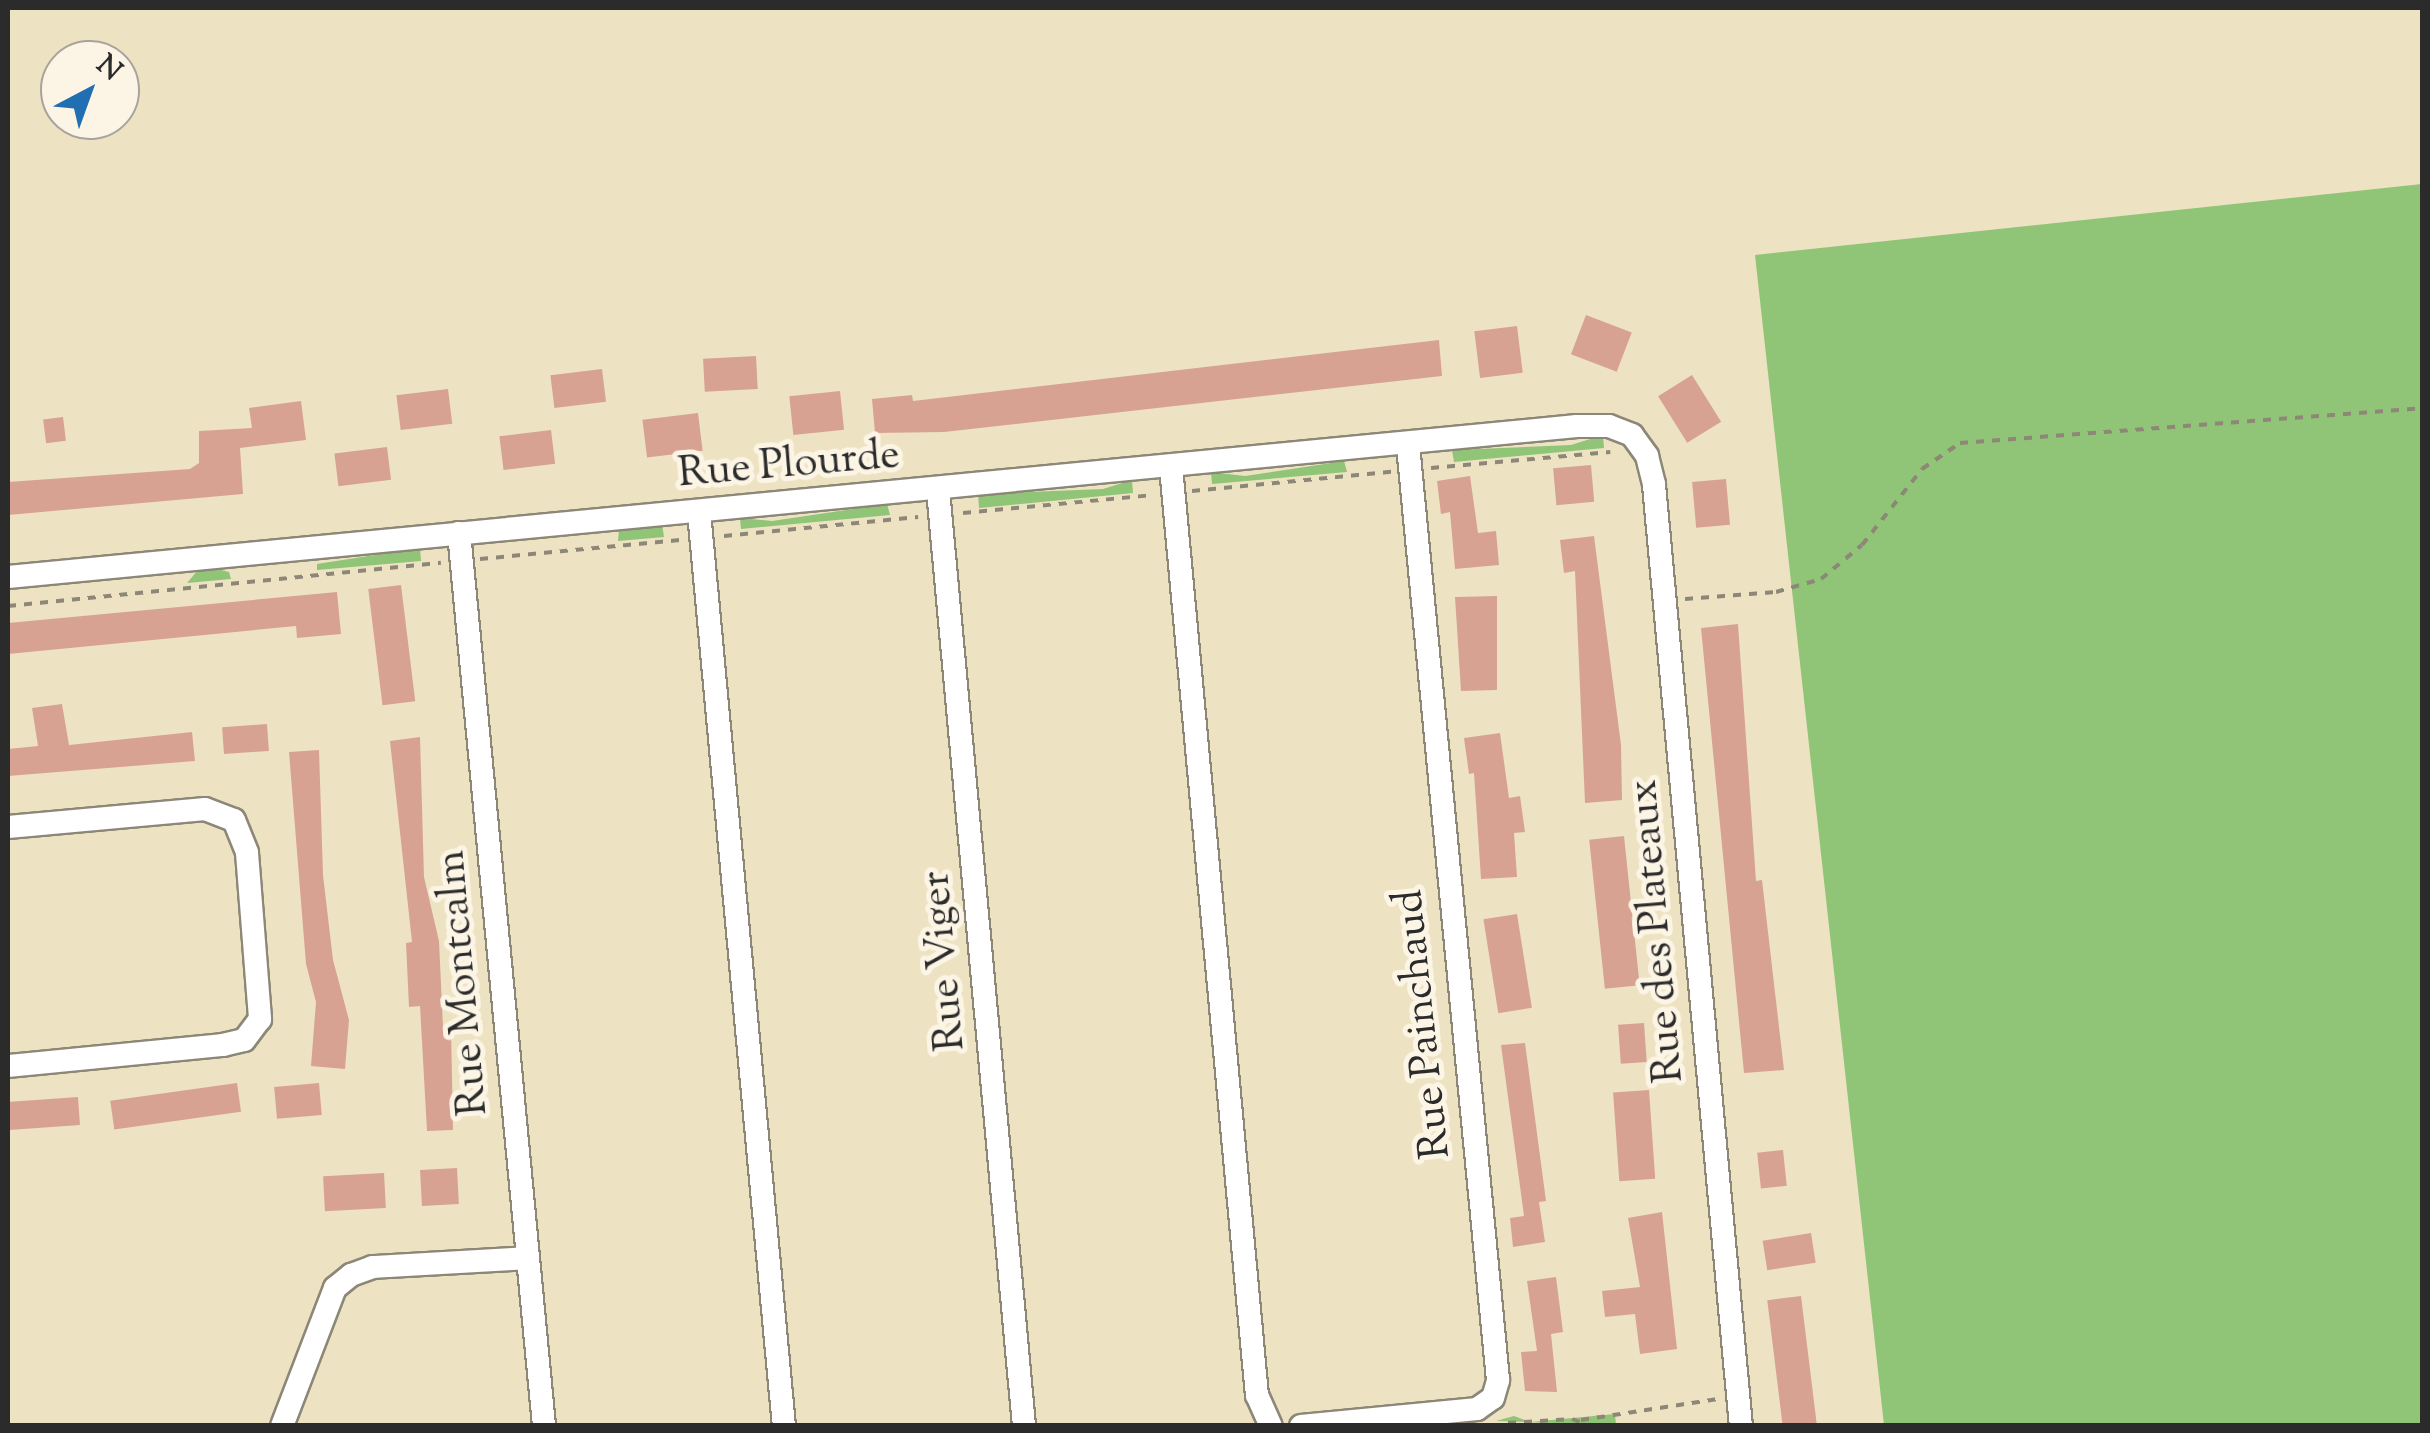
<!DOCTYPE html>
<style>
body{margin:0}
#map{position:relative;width:2430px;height:1433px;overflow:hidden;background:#ede3c3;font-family:"Sorts Mill Goudy",serif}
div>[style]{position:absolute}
.green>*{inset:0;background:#90c476}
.building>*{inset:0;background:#d8a293;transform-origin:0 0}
.path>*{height:4px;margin-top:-2px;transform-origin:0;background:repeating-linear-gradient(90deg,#8c8777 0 8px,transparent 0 16px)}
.roads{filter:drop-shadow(2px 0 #8c8777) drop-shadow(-2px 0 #8c8777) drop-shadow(0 2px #8c8777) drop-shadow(0 -2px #8c8777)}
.street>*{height:22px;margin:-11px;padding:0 11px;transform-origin:11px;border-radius:11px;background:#fff}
span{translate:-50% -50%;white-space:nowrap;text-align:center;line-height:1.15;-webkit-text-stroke:10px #fcf5e5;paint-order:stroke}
.street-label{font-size:42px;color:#2b2b2b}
.frame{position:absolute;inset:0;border:10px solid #2b2b2b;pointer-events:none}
.north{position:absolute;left:40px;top:40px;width:100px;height:100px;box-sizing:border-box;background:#fcf5e5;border:2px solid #a8a49b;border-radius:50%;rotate:41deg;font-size:28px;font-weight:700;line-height:40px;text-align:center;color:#2b2b2b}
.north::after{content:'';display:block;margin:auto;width:35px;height:45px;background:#1f6fb2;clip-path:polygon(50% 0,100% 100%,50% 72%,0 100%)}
</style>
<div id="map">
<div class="green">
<div style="clip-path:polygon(2422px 184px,2422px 1425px,1884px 1425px,1755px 255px)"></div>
<div style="clip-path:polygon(1603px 435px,1604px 448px,1454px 462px,1452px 450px,1571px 445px)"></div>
<div style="clip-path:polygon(1344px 461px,1347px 472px,1212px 484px,1211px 472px,1245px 476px)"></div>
<div style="clip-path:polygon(1132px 480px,1133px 493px,979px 508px,978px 494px,1103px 489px)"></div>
<div style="clip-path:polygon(887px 504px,890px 515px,741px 529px,740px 518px,772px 521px)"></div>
<div style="clip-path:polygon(662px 524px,664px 537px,618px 541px,619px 530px)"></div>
<div style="clip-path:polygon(420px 548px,421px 561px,317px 570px,317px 564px)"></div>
<div style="clip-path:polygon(213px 568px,229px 572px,231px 579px,187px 583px,198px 570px)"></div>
<div style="clip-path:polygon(1615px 1414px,1616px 1425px,1496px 1421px,1514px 1416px,1530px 1422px)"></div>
</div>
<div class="building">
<div style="left:1586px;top:315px;width:49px;height:42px;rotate:21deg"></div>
<div style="left:1517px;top:326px;width:47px;height:43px;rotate:83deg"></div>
<div style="clip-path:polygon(1439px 340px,1442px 376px,944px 432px,875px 433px,872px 399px,912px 395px,913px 401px)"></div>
<div style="left:756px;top:356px;width:33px;height:53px;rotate:87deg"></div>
<div style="left:602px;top:369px;width:33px;height:52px;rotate:83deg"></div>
<div style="left:1692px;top:375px;width:55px;height:40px;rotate:58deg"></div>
<div style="left:448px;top:389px;width:35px;height:52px;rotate:83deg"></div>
<div style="left:840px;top:391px;width:39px;height:51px;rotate:84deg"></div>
<div style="clip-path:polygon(301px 401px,306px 440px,240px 448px,243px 494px,8px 515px,8px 482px,190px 469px,199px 463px,199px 431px,252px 428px,249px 408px)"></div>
<div style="left:698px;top:413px;width:38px;height:56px;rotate:83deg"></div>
<div style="left:63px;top:417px;width:24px;height:20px;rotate:83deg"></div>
<div style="left:551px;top:430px;width:34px;height:52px;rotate:83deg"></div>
<div style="left:387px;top:447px;width:33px;height:53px;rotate:83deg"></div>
<div style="left:1591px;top:465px;width:37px;height:38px;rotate:85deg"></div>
<div style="clip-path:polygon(1470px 476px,1478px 533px,1496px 531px,1499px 565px,1455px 569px,1450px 512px,1441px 514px,1437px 481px)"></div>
<div style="left:1726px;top:479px;width:46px;height:34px;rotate:85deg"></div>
<div style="clip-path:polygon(1594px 536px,1621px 745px,1622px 800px,1585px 803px,1575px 571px,1564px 573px,1560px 540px)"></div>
<div style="left:401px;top:585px;width:117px;height:33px;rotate:83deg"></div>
<div style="clip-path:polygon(337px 592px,341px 634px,297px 638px,296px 626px,8px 654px,8px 623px)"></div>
<div style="clip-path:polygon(1497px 596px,1497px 690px,1461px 691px,1455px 597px)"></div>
<div style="clip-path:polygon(1738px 624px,1756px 881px,1762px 880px,1784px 1070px,1744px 1073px,1701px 628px)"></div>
<div style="clip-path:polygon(62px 704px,69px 745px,192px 732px,195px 761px,8px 776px,8px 749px,38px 746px,32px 708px)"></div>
<div style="left:267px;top:724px;width:27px;height:45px;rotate:86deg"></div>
<div style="clip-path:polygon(1500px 733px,1509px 798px,1520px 796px,1525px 832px,1514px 833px,1517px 877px,1481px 879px,1474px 773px,1469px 774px,1464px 738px)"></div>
<div style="clip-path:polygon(420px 737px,424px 877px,439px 941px,443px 1027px,451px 1027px,453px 1130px,427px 1131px,420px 1006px,409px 1007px,406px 943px,412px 942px,390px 741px)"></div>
<div style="clip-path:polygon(319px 750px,323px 875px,333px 960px,349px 1020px,345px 1069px,311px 1066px,316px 1002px,306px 964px,289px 752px)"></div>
<div style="left:1624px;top:836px;width:150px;height:35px;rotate:84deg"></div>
<div style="left:1517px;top:914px;width:95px;height:34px;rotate:81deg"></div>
<div style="left:1644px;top:1023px;width:39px;height:26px;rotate:86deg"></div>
<div style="clip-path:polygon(1525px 1043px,1546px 1201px,1539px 1202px,1545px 1242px,1513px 1247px,1510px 1218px,1524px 1216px,1501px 1045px)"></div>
<div style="left:237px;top:1083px;width:29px;height:128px;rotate:82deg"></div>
<div style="left:319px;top:1083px;width:32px;height:45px;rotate:85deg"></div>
<div style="left:1649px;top:1090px;width:89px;height:36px;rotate:86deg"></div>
<div style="left:78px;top:1097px;width:28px;height:71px;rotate:86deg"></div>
<div style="left:1783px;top:1150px;width:36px;height:26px;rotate:84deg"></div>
<div style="left:457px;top:1168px;width:36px;height:37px;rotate:87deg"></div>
<div style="left:384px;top:1173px;width:35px;height:61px;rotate:87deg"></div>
<div style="clip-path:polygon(1662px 1212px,1677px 1349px,1640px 1354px,1635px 1314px,1605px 1317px,1602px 1291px,1640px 1287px,1628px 1218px)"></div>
<div style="left:1811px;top:1233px;width:30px;height:49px;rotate:81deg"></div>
<div style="clip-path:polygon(1556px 1277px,1563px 1332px,1551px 1334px,1557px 1392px,1525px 1391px,1521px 1352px,1537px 1351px,1527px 1281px)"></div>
<div style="left:1801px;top:1296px;width:131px;height:34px;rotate:83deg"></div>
</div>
<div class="path">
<div style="left:1431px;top:468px;width:180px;rotate:-5.1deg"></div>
<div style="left:1192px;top:491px;width:200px;rotate:-5.5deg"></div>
<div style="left:963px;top:513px;width:190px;rotate:-5.4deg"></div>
<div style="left:724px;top:536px;width:195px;rotate:-5.6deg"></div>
<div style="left:480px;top:559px;width:201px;rotate:-5.4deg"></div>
<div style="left:1685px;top:599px;width:91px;rotate:-4.4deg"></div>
<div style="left:1776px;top:592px;width:47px;rotate:-16.1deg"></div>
<div style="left:1821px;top:579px;width:53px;rotate:-39.7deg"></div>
<div style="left:1862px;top:545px;width:97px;rotate:-51.7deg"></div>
<div style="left:1922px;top:469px;width:46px;rotate:-34.4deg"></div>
<div style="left:1960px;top:443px;width:463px;rotate:-4.3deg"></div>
<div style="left:8px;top:606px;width:435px;rotate:-5.7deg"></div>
<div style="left:1581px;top:1420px;width:140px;rotate:-8.7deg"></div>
<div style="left:1508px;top:1423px;width:64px;rotate:-3.6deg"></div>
<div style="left:1572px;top:1419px;width:19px;rotate:21deg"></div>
</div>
<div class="roads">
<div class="street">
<div style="left:1171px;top:467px;width:932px;rotate:84.71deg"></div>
<div style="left:1257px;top:1395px;width:34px;rotate:66deg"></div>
<div style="left:938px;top:490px;width:940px;rotate:84.75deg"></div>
<div style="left:699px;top:512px;width:918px;rotate:84.69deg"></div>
<div style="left:459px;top:533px;width:897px;rotate:84.56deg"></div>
<div style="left:8px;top:577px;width:1576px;rotate:-5.5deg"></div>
<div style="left:1577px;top:426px;width:32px"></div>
<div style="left:1609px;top:426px;width:25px;rotate:21deg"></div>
<div style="left:1632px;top:435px;width:26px;rotate:54deg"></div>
<div style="left:1647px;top:456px;width:30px;rotate:76deg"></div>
<div style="left:1654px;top:485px;width:945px;rotate:84.72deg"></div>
<div style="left:8px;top:827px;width:198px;rotate:-5.2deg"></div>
<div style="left:205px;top:809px;width:31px;rotate:21deg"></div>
<div style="left:234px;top:820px;width:35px;rotate:68deg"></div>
<div style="left:247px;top:853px;width:167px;rotate:85.5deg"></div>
<div style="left:260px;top:1019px;width:26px;rotate:127deg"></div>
<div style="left:244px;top:1040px;width:22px;rotate:167deg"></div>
<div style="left:223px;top:1045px;width:216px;rotate:174.4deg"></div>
<div style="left:282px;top:1426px;width:148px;rotate:-69deg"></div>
<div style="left:335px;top:1288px;width:21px;rotate:-39deg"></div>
<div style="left:351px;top:1275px;width:23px;rotate:-20deg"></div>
<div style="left:373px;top:1267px;width:155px;rotate:-3.3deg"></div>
<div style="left:1301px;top:1426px;width:177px;rotate:-5.5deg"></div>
<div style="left:1477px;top:1409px;width:19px;rotate:-35deg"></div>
<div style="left:1493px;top:1398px;width:19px;rotate:-74deg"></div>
<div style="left:1498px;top:1380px;width:939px;rotate:-95.5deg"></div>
</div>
</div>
<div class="street-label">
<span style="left:789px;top:466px;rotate:-5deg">Rue Plourde</span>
<span style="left:1658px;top:931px;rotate:-95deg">Rue des Plateaux</span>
<span style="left:945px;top:961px;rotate:-95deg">Rue Viger</span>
<span style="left:464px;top:983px;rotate:-95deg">Rue Montcalm</span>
<span style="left:1424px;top:1024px;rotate:-96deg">Rue Painchaud</span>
</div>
<div class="frame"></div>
<div class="north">N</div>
</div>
